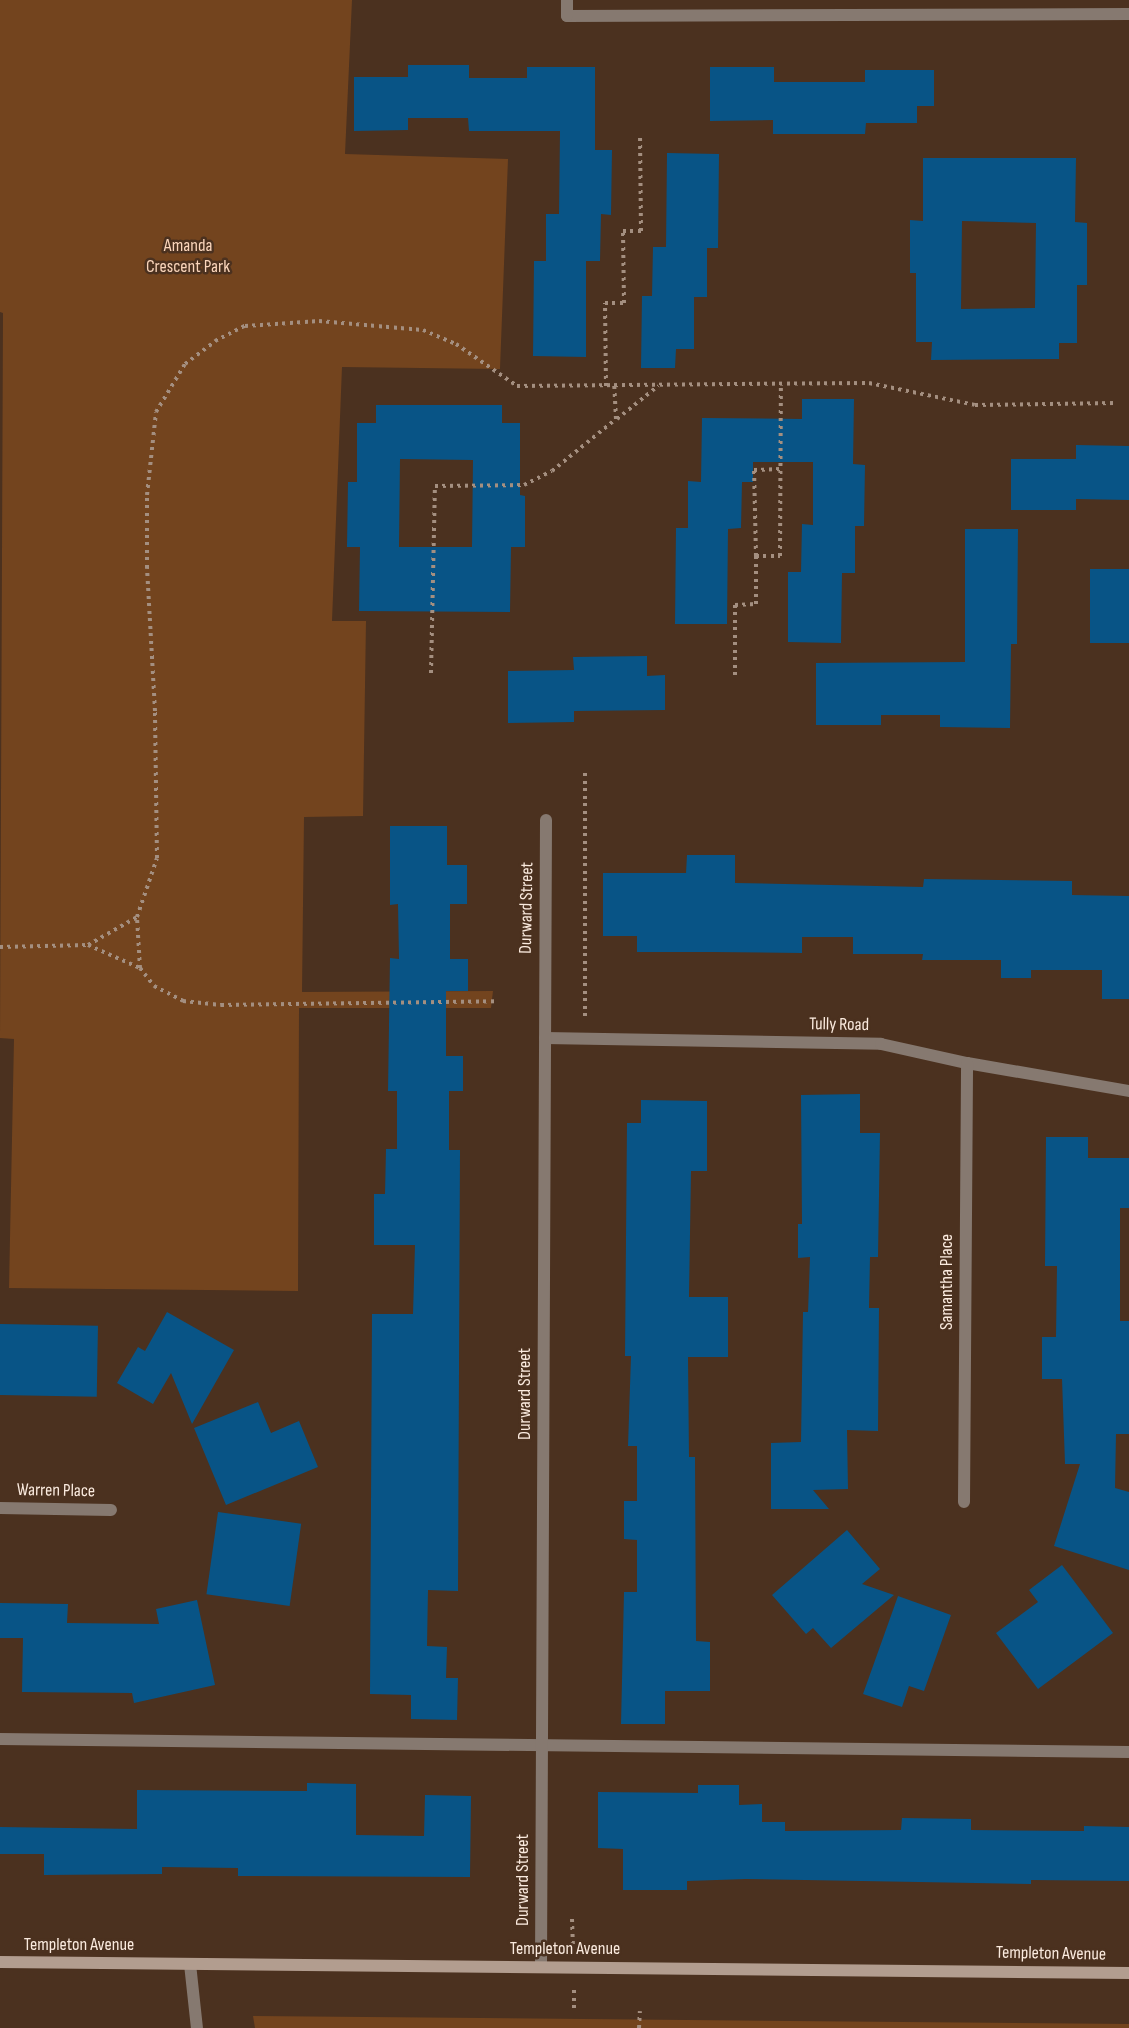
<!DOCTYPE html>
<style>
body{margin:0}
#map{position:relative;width:1129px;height:2028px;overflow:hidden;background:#4b311f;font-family:"Sofia Sans Condensed",sans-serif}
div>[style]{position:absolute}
.green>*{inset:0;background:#73441e}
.building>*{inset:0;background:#085486;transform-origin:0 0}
.path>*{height:4px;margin-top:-2px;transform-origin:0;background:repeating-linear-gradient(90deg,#a48f80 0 3px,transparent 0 7.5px)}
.lane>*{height:12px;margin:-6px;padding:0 6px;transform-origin:6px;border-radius:6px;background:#867970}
.street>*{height:12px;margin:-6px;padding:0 6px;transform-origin:6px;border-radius:6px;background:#867970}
.secondary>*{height:12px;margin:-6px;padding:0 6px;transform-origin:6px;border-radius:6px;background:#b29d8f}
span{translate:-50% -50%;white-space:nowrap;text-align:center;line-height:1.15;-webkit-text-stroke:5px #4b311f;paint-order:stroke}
.park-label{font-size:18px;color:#fad5bb}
.street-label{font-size:18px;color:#faeade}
</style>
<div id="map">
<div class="green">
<div style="clip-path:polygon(0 0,352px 0,345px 154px,508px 159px,500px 369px,342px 367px,332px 621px,366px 621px,363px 816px,304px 817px,302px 992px,493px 991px,491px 1008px,299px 1008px,298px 1291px,9px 1288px,14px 1039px,0 1038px,3px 313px,0 312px)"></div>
<div style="clip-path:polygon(253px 2016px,1129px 2024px,1129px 2028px,255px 2028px)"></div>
</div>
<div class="building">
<div style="clip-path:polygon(408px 65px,469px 65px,469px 78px,527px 78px,527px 67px,595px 67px,595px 150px,612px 150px,611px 215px,601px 214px,600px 261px,586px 261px,586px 357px,533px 356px,534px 261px,546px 261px,546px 214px,559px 214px,560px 131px,469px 131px,468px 118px,408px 118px,408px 130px,354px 131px,354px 77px,408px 77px)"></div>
<div style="clip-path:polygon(710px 67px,774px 67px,774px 82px,865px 82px,865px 70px,934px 70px,934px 106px,917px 106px,917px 123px,866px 123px,865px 134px,773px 134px,773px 120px,710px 121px)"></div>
<div style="clip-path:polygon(667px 153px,719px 154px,718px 248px,707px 248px,707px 297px,694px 297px,694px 349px,676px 349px,675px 368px,641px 368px,642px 296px,652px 296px,653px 247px,666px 247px)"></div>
<div style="clip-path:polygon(evenodd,923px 158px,1076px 158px,1075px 222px,1087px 223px,1087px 285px,1077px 285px,1077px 343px,1059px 343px,1059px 359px,931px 360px,932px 342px,916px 342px,916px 273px,910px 273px,910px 220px,923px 221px,923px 158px,962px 221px,1036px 223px,1035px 308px,961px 309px,962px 221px)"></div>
<div style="clip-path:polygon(802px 399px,854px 399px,853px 464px,865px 465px,864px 526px,855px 526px,855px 573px,842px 573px,841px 643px,788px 642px,788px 572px,801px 572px,802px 524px,813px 525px,813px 462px,753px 462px,753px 482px,742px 482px,741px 528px,728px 529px,727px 624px,675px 624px,676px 528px,688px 528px,688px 481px,701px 482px,702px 418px,802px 419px)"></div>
<div style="clip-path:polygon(evenodd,376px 405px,502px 405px,502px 423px,520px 423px,520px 495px,525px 496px,525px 547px,511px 547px,510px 612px,359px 611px,360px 547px,347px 547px,348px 482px,357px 482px,357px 423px,376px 423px,376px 405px,400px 459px,473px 460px,472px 547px,399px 547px,400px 459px)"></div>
<div style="clip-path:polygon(1076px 445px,1129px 446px,1129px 500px,1076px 499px,1076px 510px,1011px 510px,1011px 459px,1076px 459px)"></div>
<div style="clip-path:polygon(965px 529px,1018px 529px,1017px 644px,1011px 644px,1010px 728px,940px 727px,940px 715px,881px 715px,881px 725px,816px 725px,816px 663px,965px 662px)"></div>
<div style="left:1090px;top:569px;width:39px;height:74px"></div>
<div style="clip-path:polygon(647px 656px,647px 676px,665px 675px,665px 710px,574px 711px,574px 722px,508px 723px,508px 671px,574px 670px,573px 657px)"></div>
<div style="clip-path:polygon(390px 826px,447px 826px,447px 865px,467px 865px,467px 904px,450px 904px,450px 959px,468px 959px,468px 991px,446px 991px,446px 1056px,463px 1056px,463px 1091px,449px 1091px,449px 1150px,460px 1150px,458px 1591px,428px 1590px,427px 1646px,447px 1647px,446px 1678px,458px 1678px,457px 1720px,411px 1719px,411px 1695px,370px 1694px,372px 1314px,413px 1314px,415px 1245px,374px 1245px,374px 1194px,385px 1194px,386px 1149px,397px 1149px,397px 1091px,388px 1091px,390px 958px,399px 959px,398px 904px,390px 905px)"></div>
<div style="clip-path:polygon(687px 855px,735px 855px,735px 883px,923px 887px,924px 879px,1072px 881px,1072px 895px,1129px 896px,1129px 999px,1102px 999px,1102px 970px,1031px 970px,1031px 978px,1001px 978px,1001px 960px,922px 960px,923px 954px,853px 954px,853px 937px,802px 937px,802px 953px,712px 952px,637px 952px,637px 936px,603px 936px,603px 873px,686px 873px)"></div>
<div style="clip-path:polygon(860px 1094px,860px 1133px,880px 1133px,878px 1257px,870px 1257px,869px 1308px,879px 1308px,878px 1431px,847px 1430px,848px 1489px,813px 1490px,829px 1509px,771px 1509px,771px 1443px,801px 1442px,803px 1312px,808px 1312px,810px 1257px,798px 1258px,798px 1224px,802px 1224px,801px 1095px)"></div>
<div style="clip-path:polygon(641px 1100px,707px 1101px,707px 1171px,691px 1171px,689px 1297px,728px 1297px,728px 1357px,688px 1357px,689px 1457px,695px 1457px,696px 1641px,710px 1642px,710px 1691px,665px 1691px,665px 1724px,621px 1724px,624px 1592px,637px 1592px,637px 1540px,624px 1539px,624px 1501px,637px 1501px,637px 1446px,628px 1446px,631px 1356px,625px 1356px,627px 1123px,641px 1123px)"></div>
<div style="clip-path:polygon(1046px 1137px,1088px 1137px,1088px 1158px,1129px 1158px,1129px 1208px,1120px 1208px,1120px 1321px,1129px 1321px,1129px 1434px,1116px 1434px,1115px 1488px,1129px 1492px,1129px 1570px,1054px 1546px,1080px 1464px,1065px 1464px,1062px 1379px,1042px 1379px,1042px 1337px,1056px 1337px,1057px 1266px,1045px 1266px)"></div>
<div style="clip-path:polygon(167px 1312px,234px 1350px,192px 1424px,171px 1373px,153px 1404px,117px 1383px,138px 1347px,145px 1351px)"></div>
<div style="left:0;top:1324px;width:98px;height:71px;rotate:1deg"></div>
<div style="clip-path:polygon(258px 1402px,271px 1433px,299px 1421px,318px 1467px,226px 1505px,194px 1428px)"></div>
<div style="left:218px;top:1512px;width:84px;height:83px;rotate:8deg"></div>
<div style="clip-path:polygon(847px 1530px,880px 1569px,862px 1584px,894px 1595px,831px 1648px,813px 1628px,806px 1634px,772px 1595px)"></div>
<div style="clip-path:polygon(1062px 1565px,1113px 1633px,1038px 1689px,996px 1633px,1038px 1602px,1029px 1590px)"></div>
<div style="clip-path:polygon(898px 1596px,951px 1615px,924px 1691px,909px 1686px,902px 1707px,863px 1694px)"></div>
<div style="clip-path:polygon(197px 1600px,215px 1685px,134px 1703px,132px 1693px,22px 1692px,23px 1638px,0 1638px,0 1603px,68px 1604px,67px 1623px,159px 1624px,156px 1609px)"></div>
<div style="clip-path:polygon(307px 1783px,356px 1784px,356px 1835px,424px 1836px,425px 1795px,471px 1796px,470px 1877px,238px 1876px,238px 1868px,162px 1867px,162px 1874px,44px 1875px,44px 1854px,0 1854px,0 1827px,137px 1829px,137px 1790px,307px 1791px)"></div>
<div style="clip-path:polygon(698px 1785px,739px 1785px,739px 1805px,762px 1804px,762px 1822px,785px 1822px,785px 1831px,901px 1830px,902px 1818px,971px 1819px,971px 1830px,1084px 1831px,1084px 1826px,1129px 1827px,1129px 1881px,1031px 1880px,1031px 1884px,746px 1879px,687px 1881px,687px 1890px,623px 1890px,623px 1849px,598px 1848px,598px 1792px,698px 1793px)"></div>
</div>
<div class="path">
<div style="left:606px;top:386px;width:83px;rotate:-90.7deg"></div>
<div style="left:605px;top:303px;width:19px"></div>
<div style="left:624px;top:303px;width:72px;rotate:-90.8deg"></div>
<div style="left:623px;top:231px;width:18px"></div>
<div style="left:641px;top:231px;width:94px;rotate:-90.6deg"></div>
<div style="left:617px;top:419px;width:53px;rotate:-38.8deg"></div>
<div style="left:756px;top:556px;width:86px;rotate:-91.3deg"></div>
<div style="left:754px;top:470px;width:26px;rotate:-2deg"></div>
<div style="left:431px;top:673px;width:187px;rotate:-88.8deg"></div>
<div style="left:435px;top:486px;width:89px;rotate:-0.6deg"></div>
<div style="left:524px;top:485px;width:31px;rotate:-27deg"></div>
<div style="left:552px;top:471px;width:82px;rotate:-39.1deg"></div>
<div style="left:616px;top:419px;width:34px;rotate:-93deg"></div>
<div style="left:735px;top:675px;width:70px;rotate:-90deg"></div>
<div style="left:735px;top:605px;width:21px;rotate:-3deg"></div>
<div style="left:756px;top:604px;width:48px;rotate:-90deg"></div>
<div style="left:756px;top:556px;width:24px"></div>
<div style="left:780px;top:556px;width:172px;rotate:-89.7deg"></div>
<div style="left:88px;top:945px;width:56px;rotate:-29.7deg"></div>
<div style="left:0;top:947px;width:88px;rotate:-1.3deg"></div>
<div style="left:88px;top:945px;width:57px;rotate:23.9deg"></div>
<div style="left:140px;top:968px;width:51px;rotate:-93.4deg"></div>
<div style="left:137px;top:917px;width:62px;rotate:-71.3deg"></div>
<div style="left:157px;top:858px;width:147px;rotate:-90.8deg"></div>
<div style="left:155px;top:711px;width:143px;rotate:-93.2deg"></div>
<div style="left:147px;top:568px;width:73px;rotate:-90deg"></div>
<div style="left:147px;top:495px;width:83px;rotate:-83.8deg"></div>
<div style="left:156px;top:412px;width:56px;rotate:-58.9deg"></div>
<div style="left:185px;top:364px;width:38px;rotate:-37deg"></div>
<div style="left:215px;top:341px;width:34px;rotate:-27deg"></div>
<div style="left:245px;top:326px;width:74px;rotate:-3.9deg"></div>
<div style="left:319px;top:321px;width:104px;rotate:4.9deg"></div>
<div style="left:423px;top:330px;width:36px;rotate:23deg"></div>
<div style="left:456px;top:344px;width:74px;rotate:34.5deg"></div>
<div style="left:517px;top:386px;width:352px;rotate:-0.5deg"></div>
<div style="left:869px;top:383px;width:108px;rotate:11.7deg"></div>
<div style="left:975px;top:405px;width:140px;rotate:-0.8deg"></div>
<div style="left:140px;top:968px;width:23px;rotate:52deg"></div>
<div style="left:154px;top:986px;width:33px;rotate:27deg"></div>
<div style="left:183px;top:1001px;width:38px;rotate:6deg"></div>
<div style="left:221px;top:1005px;width:277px;rotate:-0.8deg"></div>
<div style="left:585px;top:1016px;width:243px;rotate:-90deg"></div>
<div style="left:572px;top:1919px;width:27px;rotate:88deg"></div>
<div style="left:574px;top:1990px;width:20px;rotate:90deg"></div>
<div style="left:639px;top:2028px;width:17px;rotate:-87deg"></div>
</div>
<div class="lane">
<div style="left:567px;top:16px;width:562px;rotate:-0.2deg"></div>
<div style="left:0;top:1739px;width:1129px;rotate:0.66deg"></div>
</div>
<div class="street">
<div style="left:567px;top:0;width:16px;rotate:90deg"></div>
<div style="left:545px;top:1038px;width:336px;rotate:1deg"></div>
<div style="left:881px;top:1044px;width:88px;rotate:12.5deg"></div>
<div style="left:967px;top:1063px;width:164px;rotate:9.8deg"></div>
<div style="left:964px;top:1502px;width:439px;rotate:-89.6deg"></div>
<div style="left:0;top:1508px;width:111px;rotate:1deg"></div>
<div style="left:190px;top:1964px;width:64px;rotate:83.8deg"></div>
<div style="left:541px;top:1967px;width:1147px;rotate:-89.75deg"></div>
</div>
<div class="secondary">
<div style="left:0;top:1962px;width:1129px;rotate:0.56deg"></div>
</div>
<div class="park-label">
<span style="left:188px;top:257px">Amanda<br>Crescent Park</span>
</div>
<div class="street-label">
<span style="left:527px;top:908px;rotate:-89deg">Durward Street</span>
<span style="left:839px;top:1025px;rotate:1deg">Tully Road</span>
<span style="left:947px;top:1282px;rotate:-90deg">Samantha Place</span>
<span style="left:525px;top:1394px;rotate:-90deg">Durward Street</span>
<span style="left:56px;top:1491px;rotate:1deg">Warren Place</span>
<span style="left:523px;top:1880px;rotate:-90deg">Durward Street</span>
<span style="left:79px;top:1945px">Templeton Avenue</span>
<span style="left:565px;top:1949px">Templeton Avenue</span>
<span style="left:1051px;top:1954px;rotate:1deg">Templeton Avenue</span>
</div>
</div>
